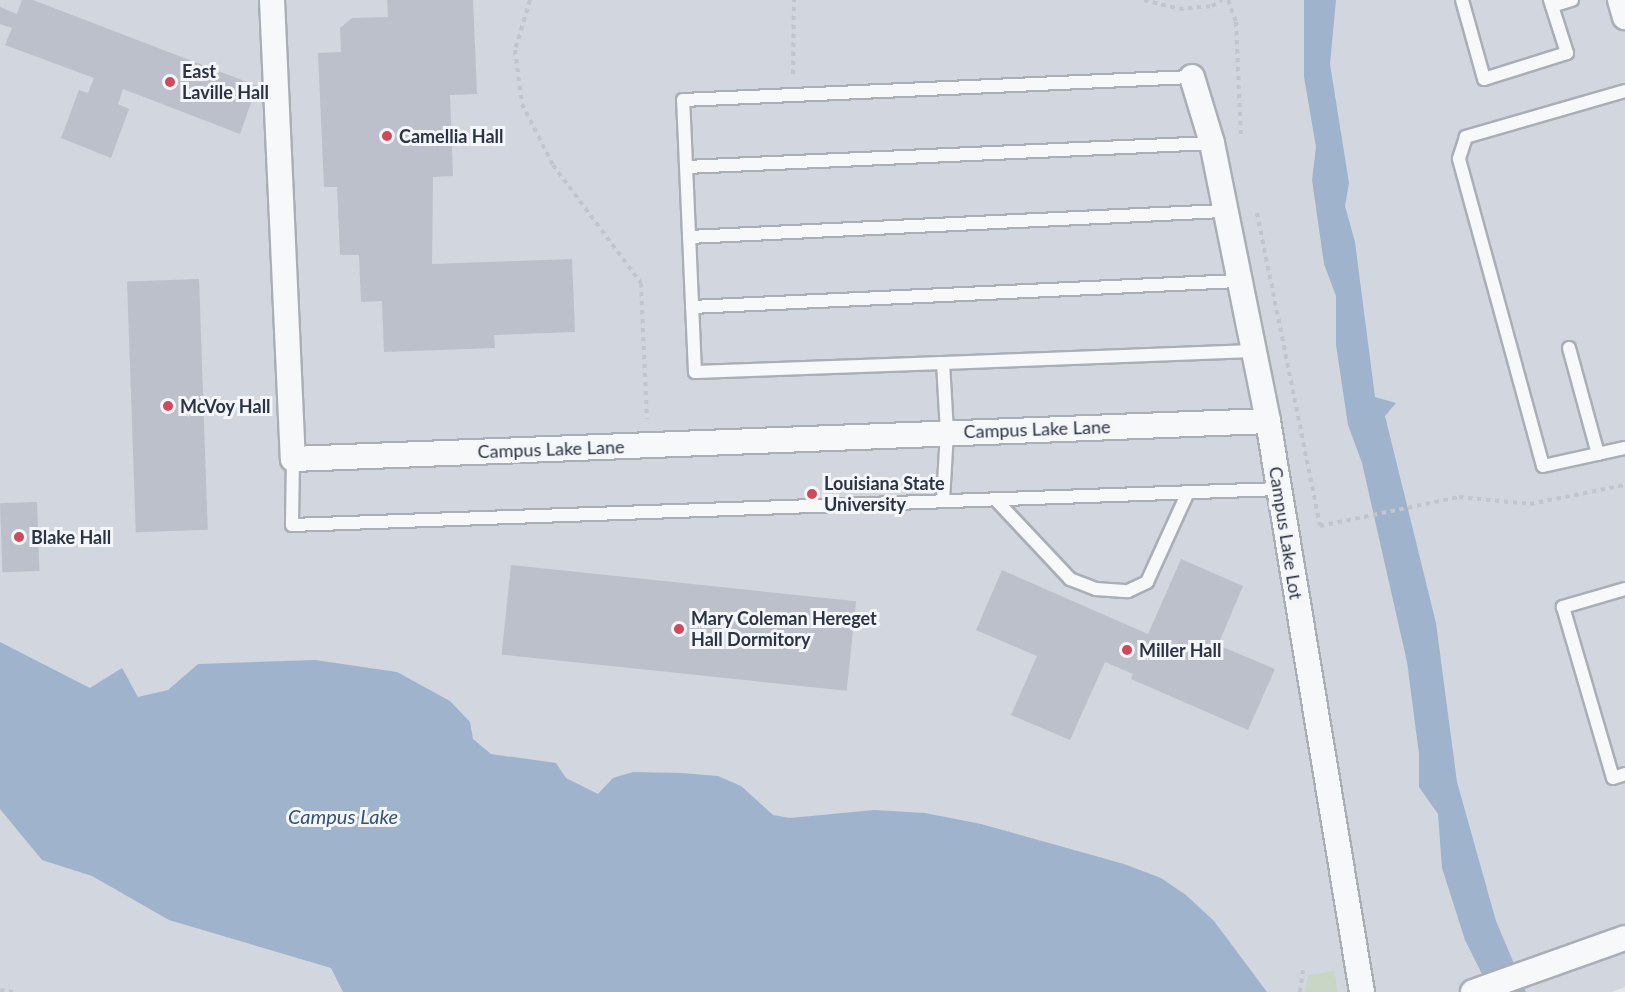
<!DOCTYPE html>
<style>
body{margin:0}
#map{position:relative;width:1625px;height:992px;overflow:hidden;background:#e4e7ec;font-family:Lato,sans-serif}
div>[style]{position:absolute}
.built>*{inset:0;background:#d2d6de}
.green>*{inset:0;background:#c9d6c5}
.water>*{inset:0;background:#9fb4cc}
.building>*{inset:0;background:#bbc0ca;transform-origin:0 0}
.path>*{height:4px;margin-top:-2px;transform-origin:0;background:repeating-linear-gradient(90deg,#c2c5cb 0 4.5px,transparent 0 9px)}
.roads{filter:drop-shadow(2px 0 #a9aeb7) drop-shadow(-2px 0 #a9aeb7) drop-shadow(0 2px #a9aeb7) drop-shadow(0 -2px #a9aeb7)}
.lane>*{height:12px;margin:-6px;padding:0 6px;transform-origin:6px;border-radius:6px;background:#f7f8fa}
.street>*{height:24px;margin:-12px;padding:0 12px;transform-origin:12px;border-radius:12px;background:#f7f8fa}
.dots>*{width:16px;height:16px;translate:-50% -50%;box-sizing:border-box;border:3px solid #f4f6f9;border-radius:50%}
span{translate:-50% -50%;white-space:nowrap;text-align:center;line-height:1.15;-webkit-text-stroke:6px #f4f6f9;paint-order:stroke}
.poi-label{font-size:18px;color:#2b3445;font-weight:700}
.left{translate:0 -50%;text-align:left}
.street-label{font-size:18px;color:#2b3445}
.water-label{font-size:20px;color:#34527a;font-style:italic}
</style>
<div id="map">
<div class="built">
<div style="clip-path:polygon(0 0,1625px 0,1625px 987px,1611px 992px,0 992px)"></div>
</div>
<div class="green">
<div style="clip-path:polygon(1335px 971px,1337px 992px,1305px 992px,1308px 975px)"></div>
</div>
<div class="water">
<div style="clip-path:polygon(1304px 0,1336px 0,1330px 64px,1349px 183px,1345px 206px,1355px 242px,1375px 397px,1396px 403px,1385px 416px,1436px 623px,1457px 782px,1496px 921px,1526px 992px,1491px 992px,1465px 940px,1442px 868px,1438px 814px,1419px 787px,1419px 754px,1407px 662px,1362px 463px,1348px 425px,1336px 345px,1336px 296px,1324px 264px,1312px 180px,1316px 147px,1304px 77px)"></div>
<div style="clip-path:polygon(0 642px,90px 688px,122px 668px,138px 697px,168px 690px,198px 664px,315px 660px,397px 672px,450px 701px,470px 722px,473px 739px,491px 754px,556px 763px,566px 778px,598px 794px,613px 778px,633px 772px,682px 773px,718px 776px,741px 786px,773px 815px,790px 818px,874px 810px,925px 813px,981px 824px,1124px 864px,1161px 878px,1186px 895px,1214px 921px,1267px 992px,343px 992px,331px 968px,169px 920px,92px 876px,42px 860px,0 809px)"></div>
</div>
<div class="building">
<div style="clip-path:polygon(22px 0,33px 0,257px 86px,240px 134px,123px 89px,118px 104px,129px 109px,111px 158px,61px 138px,79px 90px,88px 93px,94px 78px,5px 45px,12px 28px,0 24px,0 7px,17px 14px)"></div>
<div style="clip-path:polygon(387px 0,473px 0,477px 94px,450px 95px,453px 176px,433px 177px,432px 264px,572px 259px,575px 332px,494px 335px,495px 348px,384px 352px,382px 301px,361px 302px,359px 255px,340px 255px,337px 187px,324px 187px,318px 53px,341px 52px,340px 28px,352px 18px,388px 17px)"></div>
<div style="left:199px;top:279px;width:251px;height:72px;rotate:88deg"></div>
<div style="left:37px;top:502px;width:69px;height:37px;rotate:88deg"></div>
<div style="clip-path:polygon(1181px 559px,1243px 586px,1218px 645px,1275px 669px,1248px 730px,1131px 679px,1133px 674px,1105px 662px,1070px 740px,1011px 715px,1037px 656px,976px 630px,1002px 570px,1148px 634px)"></div>
<div style="left:511px;top:565px;width:347px;height:90px;rotate:6deg"></div>
</div>
<div class="path">
<div style="left:530px;top:0;width:52px;rotate:106.7deg"></div>
<div style="left:515px;top:50px;width:54px;rotate:82.6deg"></div>
<div style="left:522px;top:104px;width:68px;rotate:63.1deg"></div>
<div style="left:553px;top:165px;width:147px;rotate:53.3deg"></div>
<div style="left:641px;top:283px;width:136px;rotate:87.5deg"></div>
<div style="left:1144px;top:0;width:36px;rotate:14deg"></div>
<div style="left:1179px;top:9px;width:33px;rotate:-5deg"></div>
<div style="left:1212px;top:6px;width:12px;rotate:-31deg"></div>
<div style="left:1228px;top:0;width:23px;rotate:70deg"></div>
<div style="left:1236px;top:22px;width:116px;rotate:87.5deg"></div>
<div style="left:793px;top:74px;width:74px;rotate:-89.2deg"></div>
<div style="left:1257px;top:213px;width:319px;rotate:78.6deg"></div>
<div style="left:1320px;top:526px;width:142px;rotate:-11.8deg"></div>
<div style="left:1459px;top:497px;width:71px;rotate:5.6deg"></div>
<div style="left:1530px;top:504px;width:97px;rotate:-11.3deg"></div>
<div style="left:0;top:990px;width:13px;rotate:9deg"></div>
<div style="left:1300px;top:992px;width:22px;rotate:-82deg"></div>
</div>
<div class="roads">
<div class="lane">
<div style="left:1462px;top:0;width:82px;rotate:74.4deg"></div>
<div style="left:1484px;top:79px;width:87px;rotate:-17.4deg"></div>
<div style="left:1567px;top:53px;width:49px;rotate:-107.7deg"></div>
<div style="left:1550px;top:0;width:6px;rotate:72deg"></div>
<div style="left:1552px;top:6px;width:21px;rotate:-17deg"></div>
<div style="left:1625px;top:91px;width:166px;rotate:163.9deg"></div>
<div style="left:1466px;top:137px;width:23px;rotate:108deg"></div>
<div style="left:1459px;top:159px;width:318px;rotate:74.7deg"></div>
<div style="left:1543px;top:466px;width:84px;rotate:-12.4deg"></div>
<div style="left:686px;top:167px;width:527px;rotate:-2.61deg"></div>
<div style="left:689px;top:237px;width:535px;rotate:-2.79deg"></div>
<div style="left:692px;top:307px;width:547px;rotate:-2.73deg"></div>
<div style="left:1569px;top:348px;width:110px;rotate:74.7deg"></div>
<div style="left:943px;top:363px;width:310px;rotate:-2.2deg"></div>
<div style="left:293px;top:459px;width:66px;rotate:90.9deg"></div>
<div style="left:292px;top:525px;width:988px;rotate:-2.09deg"></div>
<div style="left:995px;top:499px;width:110px;rotate:46.8deg"></div>
<div style="left:1070px;top:579px;width:28px;rotate:21deg"></div>
<div style="left:1096px;top:589px;width:32px;rotate:4deg"></div>
<div style="left:1128px;top:591px;width:21px;rotate:-25deg"></div>
<div style="left:1147px;top:582px;width:99px;rotate:-65.5deg"></div>
<div style="left:943px;top:501px;width:69px;rotate:-86.7deg"></div>
<div style="left:947px;top:432px;width:69px;rotate:-93.3deg"></div>
<div style="left:943px;top:363px;width:248px;rotate:177.9deg"></div>
<div style="left:695px;top:372px;width:272px;rotate:-92.5deg"></div>
<div style="left:683px;top:100px;width:510px;rotate:-2.59deg"></div>
<div style="left:1625px;top:589px;width:65px;rotate:163.8deg"></div>
<div style="left:1563px;top:607px;width:178px;rotate:73.7deg"></div>
<div style="left:1613px;top:778px;width:13px;rotate:-18deg"></div>
</div>
<div class="street">
<div style="left:272px;top:0;width:459px;rotate:87.4deg"></div>
<div style="left:293px;top:459px;width:976px;rotate:-2.23deg"></div>
<div style="left:1620px;top:0;width:18px;rotate:74deg"></div>
<div style="left:1192px;top:77px;width:69px;rotate:73.1deg"></div>
<div style="left:1212px;top:143px;width:284px;rotate:78.6deg"></div>
<div style="left:1268px;top:421px;width:579px;rotate:80.65deg"></div>
<div style="left:1473px;top:992px;width:161px;rotate:-19.6deg"></div>
</div>
</div>
<div class="dots">
<div style="left:170px;top:82px;background:#d1495b"></div>
<div style="left:387px;top:136px;background:#d1495b"></div>
<div style="left:168px;top:406px;background:#d1495b"></div>
<div style="left:812px;top:494px;background:#d1495b"></div>
<div style="left:19px;top:537px;background:#d1495b"></div>
<div style="left:679px;top:629px;background:#d1495b"></div>
<div style="left:1127px;top:650px;background:#d1495b"></div>
</div>
<div class="poi-label">
<span class="left" style="left:182px;top:82px">East<br>Laville Hall</span>
<span class="left" style="left:399px;top:136px">Camellia Hall</span>
<span class="left" style="left:180px;top:406px">McVoy Hall</span>
<span class="left" style="left:824px;top:494px">Louisiana State<br>University</span>
<span class="left" style="left:31px;top:537px">Blake Hall</span>
<span class="left" style="left:691px;top:629px">Mary Coleman Hereget<br>Hall Dormitory</span>
<span class="left" style="left:1139px;top:650px">Miller Hall</span>
</div>
<div class="street-label">
<span style="left:1037px;top:429px;rotate:-2deg">Campus Lake Lane</span>
<span style="left:551px;top:449px;rotate:-2deg">Campus Lake Lane</span>
<span style="left:1286px;top:533px;rotate:81deg">Campus Lake Lot</span>
</div>
<div class="water-label">
<span style="left:343px;top:816px">Campus Lake</span>
</div>
</div>
